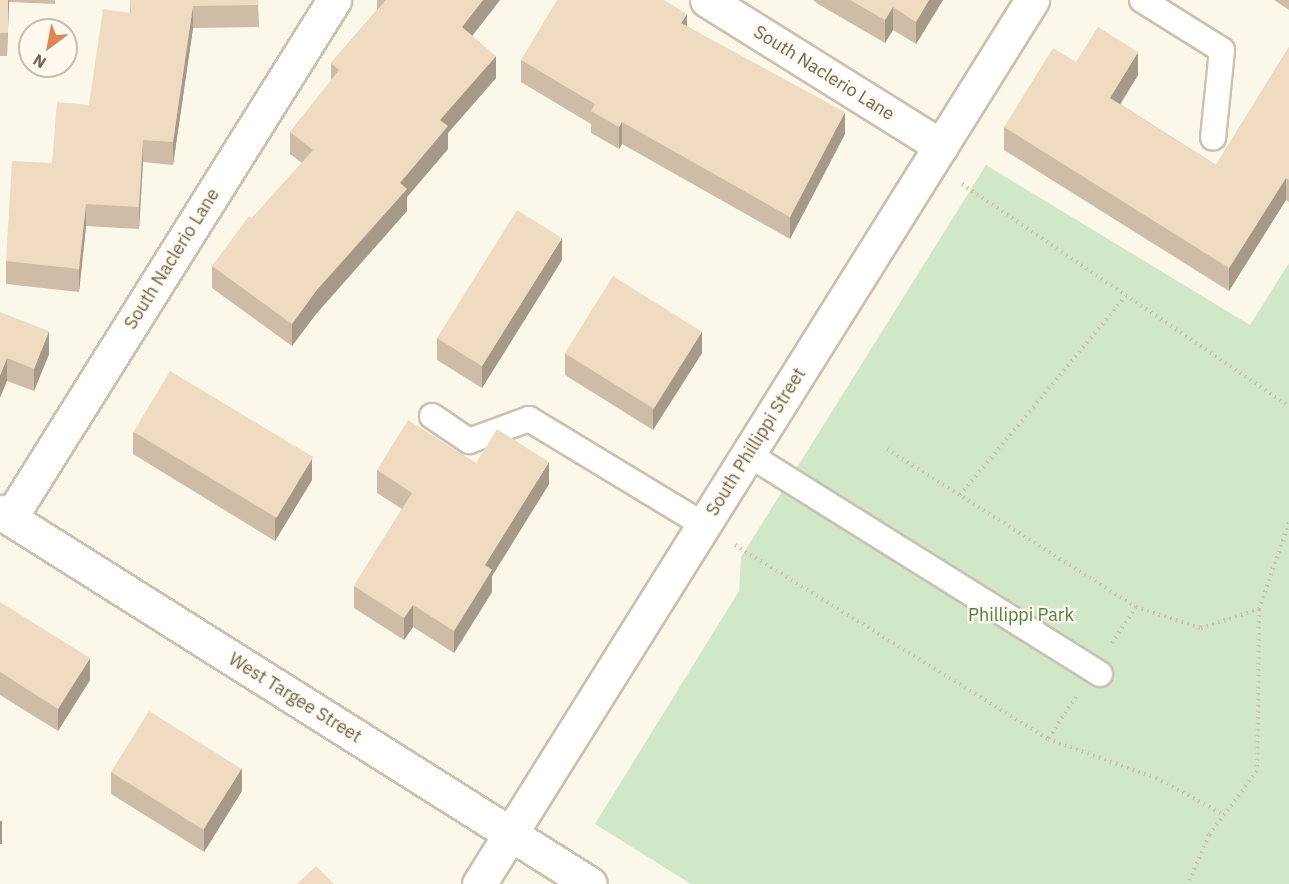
<!DOCTYPE html>
<style>
body{margin:0}
#map{position:relative;width:1289px;height:884px;overflow:hidden;background:#fbf7e9;font-family:"IBM Plex Sans",sans-serif}
div>[style]{position:absolute}
.green>*{inset:0;background:#d0e8c8}
.path>*{height:4px;margin-top:-2px;transform-origin:0;background:repeating-linear-gradient(90deg,#d4bfa5 0 1.5px,transparent 0 6px)}
.roads{filter:drop-shadow(2px 0 #cdc0af) drop-shadow(-2px 0 #cdc0af) drop-shadow(0 2px #cdc0af) drop-shadow(0 -2px #cdc0af)}
.service>*{height:24px;margin:-12px;padding:0 12px;transform-origin:12px;border-radius:12px;background:#fff}
.minor>*{height:33px;margin:-16.5px;padding:0 16.5px;transform-origin:16.5px;border-radius:16.5px;background:#fff}
.tertiary>*{height:33px;margin:-16.5px;padding:0 16.5px;transform-origin:16.5px;border-radius:16.5px;background:#fff}
.wall>*{inset:0;background:#cebca7}
.shaded-wall>*{inset:0;background:#a79988;transform-origin:0 0}
.building>*{inset:0;background:#efdbc2;transform-origin:0 0}
span{translate:-50% -50%;white-space:nowrap;text-align:center;line-height:1.15;-webkit-text-stroke:4.5px #fefaef;paint-order:stroke}
.street-label{font-size:18px;color:#74614e}
.park-label{font-size:18px;color:#517e49}
.north{position:absolute;left:18px;top:18px;width:60px;height:60px;box-sizing:border-box;background:#fefaef;border:2px solid #c7bdaf;border-radius:50%;rotate:212deg;font-size:16px;font-weight:700;line-height:24px;text-align:center;color:#74614e}
.north::after{content:'';display:block;margin:auto;width:21px;height:27px;background:#dc8956;clip-path:polygon(50% 0,100% 100%,50% 72%,0 100%)}
</style>
<div id="map">
<div class="green">
<div style="clip-path:polygon(986px 165px,1250px 325px,1289px 263px,1289px 884px,691px 884px,595px 824px,739px 591px,741px 557px)"></div>
</div>
<div class="path">
<div style="left:962px;top:184px;width:395px;rotate:34.2deg"></div>
<div style="left:887px;top:449px;width:295px;rotate:32.4deg"></div>
<div style="left:960px;top:495px;width:259px;rotate:-50.2deg"></div>
<div style="left:735px;top:545px;width:368px;rotate:31.8deg"></div>
<div style="left:1259px;top:609px;width:91px;rotate:-70.8deg"></div>
<div style="left:1112px;top:643px;width:43px;rotate:-56.3deg"></div>
<div style="left:1136px;top:607px;width:68px;rotate:17.9deg"></div>
<div style="left:1201px;top:628px;width:61px;rotate:-18.1deg"></div>
<div style="left:1259px;top:609px;width:162px;rotate:90.7deg"></div>
<div style="left:1257px;top:771px;width:80px;rotate:126.9deg"></div>
<div style="left:1209px;top:835px;width:53px;rotate:113.2deg"></div>
<div style="left:1076px;top:697px;width:50px;rotate:123.7deg"></div>
<div style="left:1048px;top:739px;width:115px;rotate:19.9deg"></div>
<div style="left:1156px;top:778px;width:77px;rotate:28.6deg"></div>
</div>
<div class="roads">
<div class="service">
<div style="left:1142px;top:0;width:94px;rotate:32deg"></div>
<div style="left:1222px;top:50px;width:88px;rotate:95.8deg"></div>
<div style="left:432px;top:416px;width:45px;rotate:34deg"></div>
<div style="left:469px;top:441px;width:64px;rotate:-20.1deg"></div>
<div style="left:529px;top:419px;width:205px;rotate:31.2deg"></div>
<div style="left:748px;top:454px;width:415px;rotate:32deg"></div>
</div>
<div class="minor">
<div style="left:707px;top:0;width:276px;rotate:32deg"></div>
<div style="left:10px;top:518px;width:611px;rotate:-57.97deg"></div>
<div style="left:479px;top:884px;width:1043px;rotate:-57.97deg"></div>
</div>
<div class="tertiary">
<div style="left:0;top:512px;width:697px;rotate:32.23deg"></div>
</div>
</div>
<div class="wall">
<div style="clip-path:polygon(0 0,55px 0,55px 4px,9px 2px,7px 56px,0 56px)"></div>
<div style="clip-path:polygon(130px 0,258px 0,259px 27px,193px 28px,173px 165px,143px 162px,139px 229px,86px 226px,79px 292px,6px 284px,6px 261px,52px 163px,89px 105px,130px 13px)"></div>
<div style="clip-path:polygon(377px 0,500px 0,472px 36px,496px 78px,448px 133px,448px 149px,407px 197px,407px 211px,316px 314px,292px 346px,212px 288px,212px 266px,252px 218px,302px 163px,290px 154px,290px 132px,331px 81px,331px 63px,377px 10px)"></div>
<div style="clip-path:polygon(813px 0,943px 0,916px 44px,893px 30px,885px 43px,818px 4px)"></div>
<div style="clip-path:polygon(1274px 0,1289px 0,1289px 10px)"></div>
<div style="clip-path:polygon(687px 26px,845px 134px,790px 239px,622px 144px,619px 149px,591px 133px,591px 124px,521px 82px,521px 60px)"></div>
<div style="clip-path:polygon(1289px 47px,1289px 202px,1286px 200px,1229px 291px,1004px 150px,1004px 127px,1076px 62px,1138px 75px,1120px 104px,1216px 165px)"></div>
<div style="clip-path:polygon(562px 260px,482px 388px,437px 360px,437px 338px)"></div>
<div style="clip-path:polygon(0 312px,49px 354px,34px 391px,7px 381px)"></div>
<div style="clip-path:polygon(565px 353px,702px 353px,653px 430px,565px 375px)"></div>
<div style="clip-path:polygon(133px 432px,312px 480px,275px 541px,133px 454px)"></div>
<div style="clip-path:polygon(476px 463px,549px 484px,492px 576px,492px 592px,454px 653px,413px 627px,404px 640px,354px 608px,354px 586px,402px 509px,377px 493px,377px 470px)"></div>
<div style="clip-path:polygon(0 602px,90px 680px,58px 731px,0 695px)"></div>
<div style="clip-path:polygon(111px 772px,242px 791px,204px 852px,111px 794px)"></div>
</div>
<div class="shaded-wall">
<div style="clip-path:polygon(8px 0,9px 0,9px 2px,7px 56px)"></div>
<div style="clip-path:polygon(483px 0,500px 0,462px 49px,462px 27px)"></div>
<div style="clip-path:polygon(929px 0,943px 0,916px 44px,916px 22px)"></div>
<div style="clip-path:polygon(193px 6px,193px 28px,173px 165px,173px 142px)"></div>
<div style="clip-path:polygon(893px 7px,893px 30px,885px 43px,885px 20px)"></div>
<div style="clip-path:polygon(687px 14px,687px 36px,681px 23px)"></div>
<div style="clip-path:polygon(1138px 52px,1138px 75px,1110px 121px,1110px 98px)"></div>
<div style="clip-path:polygon(496px 56px,496px 78px,448px 133px,448px 149px,407px 197px,407px 211px,316px 314px,292px 346px,292px 324px,440px 120px)"></div>
<div style="clip-path:polygon(845px 112px,845px 134px,790px 239px,790px 217px)"></div>
<div style="clip-path:polygon(622px 122px,622px 144px,619px 149px,619px 127px)"></div>
<div style="clip-path:polygon(143px 140px,143px 162px,139px 229px,139px 207px)"></div>
<div style="clip-path:polygon(1286px 178px,1286px 200px,1229px 291px,1229px 268px)"></div>
<div style="clip-path:polygon(86px 204px,86px 226px,79px 292px,79px 269px)"></div>
<div style="clip-path:polygon(562px 238px,562px 260px,482px 388px,482px 366px)"></div>
<div style="clip-path:polygon(49px 331px,49px 354px,34px 391px,34px 369px)"></div>
<div style="clip-path:polygon(702px 331px,702px 353px,653px 430px,653px 408px)"></div>
<div style="clip-path:polygon(7px 358px,7px 381px,0 398px,0 375px)"></div>
<div style="clip-path:polygon(312px 458px,312px 480px,275px 541px,275px 519px)"></div>
<div style="clip-path:polygon(549px 462px,549px 484px,492px 576px,492px 592px,454px 653px,454px 631px,485px 565px)"></div>
<div style="clip-path:polygon(413px 605px,413px 627px,404px 640px,404px 618px)"></div>
<div style="clip-path:polygon(90px 658px,90px 680px,58px 731px,58px 709px)"></div>
<div style="clip-path:polygon(242px 768px,242px 791px,204px 852px,204px 829px)"></div>
<div style="left:2px;top:821px;width:23px;height:2px;rotate:90deg"></div>
</div>
<div class="building">
<div style="left:0;top:0;width:8px;height:33px"></div>
<div style="clip-path:polygon(130px 0,258px 0,259px 5px,193px 6px,173px 142px,143px 140px,139px 207px,86px 204px,79px 269px,6px 261px,12px 161px,52px 163px,57px 102px,89px 105px,103px 9px,131px 13px)"></div>
<div style="clip-path:polygon(386px 0,483px 0,462px 27px,496px 56px,440px 120px,448px 126px,400px 183px,407px 189px,316px 291px,292px 324px,212px 266px,249px 216px,252px 218px,313px 150px,290px 132px,339px 70px,331px 63px)"></div>
<div style="clip-path:polygon(557px 0,664px 0,687px 14px,681px 23px,845px 112px,790px 217px,622px 122px,619px 127px,591px 111px,595px 104px,521px 60px)"></div>
<div style="clip-path:polygon(850px 0,929px 0,916px 22px,893px 7px,885px 20px)"></div>
<div style="clip-path:polygon(1098px 27px,1138px 52px,1110px 98px,1216px 165px,1289px 47px,1289px 180px,1286px 178px,1229px 268px,1004px 127px,1053px 48px,1076px 62px)"></div>
<div style="left:517px;top:210px;width:53px;height:151px;rotate:32deg"></div>
<div style="left:613px;top:276px;width:105px;height:91px;rotate:32deg"></div>
<div style="clip-path:polygon(0 312px,49px 331px,34px 369px,7px 358px,0 375px)"></div>
<div style="left:170px;top:371px;width:167px;height:71px;rotate:31deg"></div>
<div style="clip-path:polygon(408px 420px,476px 463px,497px 429px,549px 462px,485px 565px,492px 570px,454px 631px,413px 605px,404px 618px,354px 586px,412px 493px,377px 470px)"></div>
<div style="clip-path:polygon(0 602px,90px 658px,58px 709px,0 672px)"></div>
<div style="left:149px;top:711px;width:109px;height:72px;rotate:32deg"></div>
<div style="clip-path:polygon(316px 866px,334px 884px,297px 884px)"></div>
</div>
<div class="street-label">
<span style="left:824px;top:73px;rotate:32deg">South Naclerio Lane</span>
<span style="left:172px;top:259px;rotate:-58deg">South Naclerio Lane</span>
<span style="left:756px;top:442px;rotate:-58deg">South Phillippi Street</span>
<span style="left:295px;top:698px;rotate:32deg">West Targee Street</span>
</div>
<div class="park-label">
<span style="left:1021px;top:615px">Phillippi Park</span>
</div>
<div class="north">N</div>
</div>
